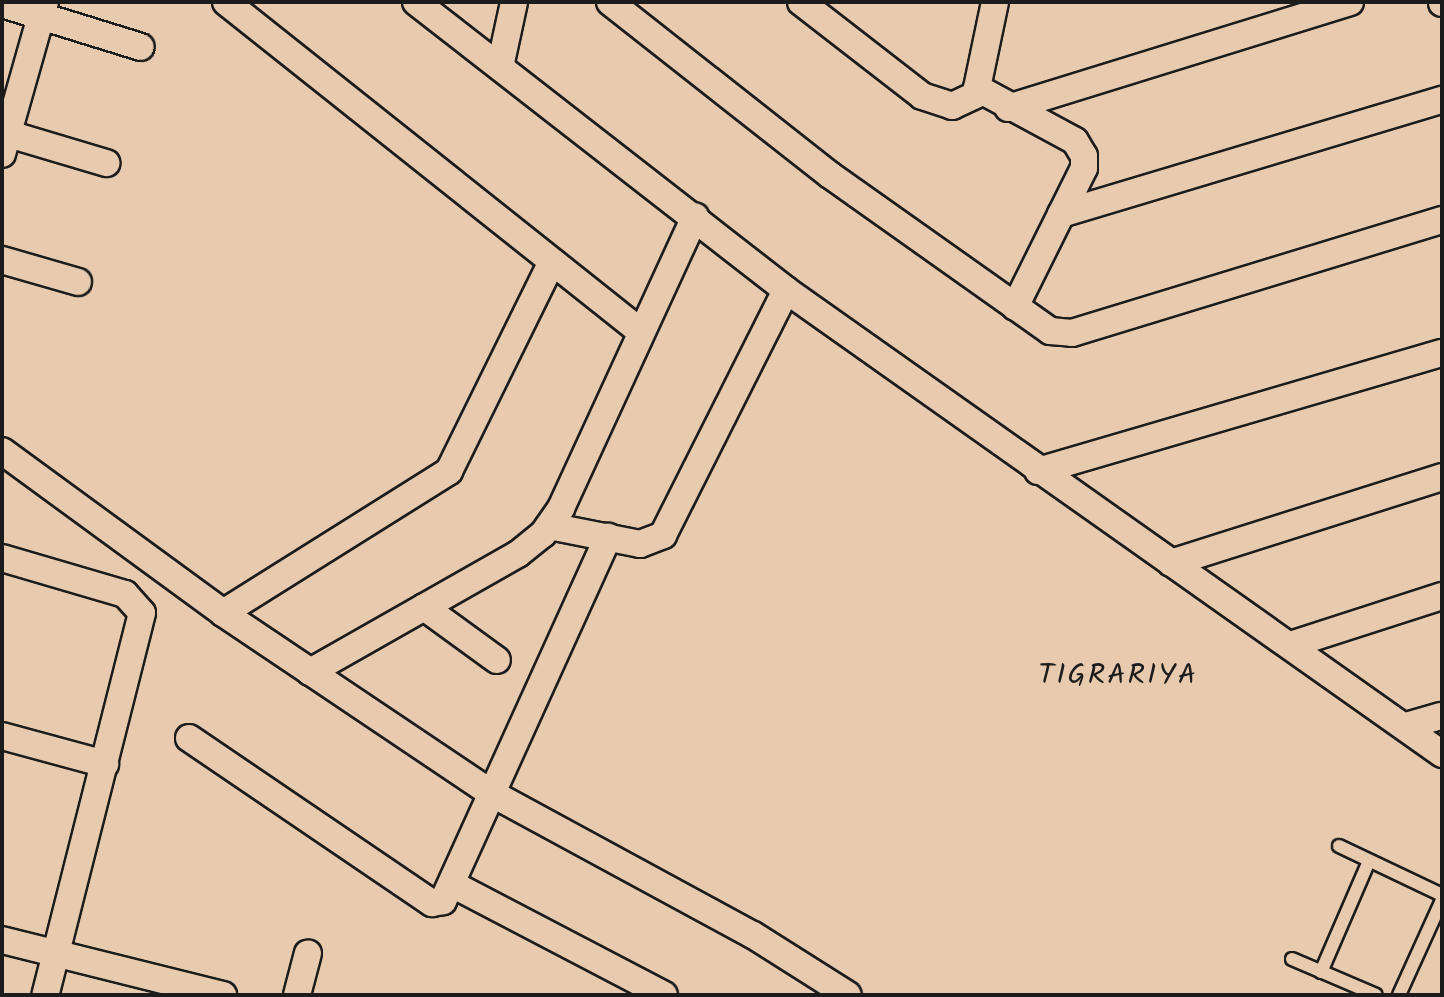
<!DOCTYPE html>
<style>
body{margin:0}
#map{position:relative;width:1444px;height:997px;overflow:hidden;background:#e8caae;font-family:Kalam,sans-serif}
div>[style]{position:absolute}
.roads{filter:drop-shadow(2px 0 #1c1c1c) drop-shadow(-2px 0 #1c1c1c) drop-shadow(0 2px #1c1c1c) drop-shadow(0 -2px #1c1c1c)}
.service>*{height:12px;margin:-6px;padding:0 6px;transform-origin:6px;border-radius:6px;background:#e8caae}
.minor>*{height:26px;margin:-13px;padding:0 13px;transform-origin:13px;border-radius:13px;background:#e8caae}
span{translate:-50% -50%;white-space:nowrap;text-align:center;line-height:1.15;-webkit-text-stroke:6px #e8caae;paint-order:stroke}
.quarter-label{font-size:30px;color:#1c1c1c;letter-spacing:2px}
.frame{position:absolute;inset:0;border:4px solid #1c1c1c;pointer-events:none}
</style>
<div id="map">
<div class="roads">
<div class="service">
<div style="left:1339px;top:846px;width:114px;rotate:25.4deg"></div>
<div style="left:1292px;top:959px;width:91px;rotate:23.2deg"></div>
<div style="left:1321px;top:972px;width:121px;rotate:-66.6deg"></div>
<div style="left:1399px;top:995px;width:104px;rotate:-65.6deg"></div>
</div>
<div class="minor">
<div style="left:226px;top:2px;width:530px;rotate:38.49deg"></div>
<div style="left:416px;top:2px;width:469px;rotate:37.9deg"></div>
<div style="left:786px;top:290px;width:804px;rotate:35.27deg"></div>
<div style="left:610px;top:2px;width:280px;rotate:38.2deg"></div>
<div style="left:830px;top:175px;width:270px;rotate:35.3deg"></div>
<div style="left:1050px;top:331px;width:22px;rotate:5deg"></div>
<div style="left:1072px;top:333px;width:387px;rotate:-17deg"></div>
<div style="left:801px;top:2px;width:153px;rotate:37.8deg"></div>
<div style="left:922px;top:96px;width:32px;rotate:18deg"></div>
<div style="left:952px;top:106px;width:31px;rotate:-25deg"></div>
<div style="left:995px;top:2px;width:88px;rotate:101.8deg"></div>
<div style="left:977px;top:88px;width:111px;rotate:28.4deg"></div>
<div style="left:1075px;top:141px;width:17px;rotate:59deg"></div>
<div style="left:1084px;top:156px;width:12px;rotate:90deg"></div>
<div style="left:1084px;top:168px;width:155px;rotate:116.4deg"></div>
<div style="left:1442px;top:2px;width:1px;rotate:90deg"></div>
<div style="left:2px;top:4px;width:145px;rotate:17.2deg"></div>
<div style="left:500px;top:67px;width:66px;rotate:-77.8deg"></div>
<div style="left:1008px;top:108px;width:358px;rotate:-17.2deg"></div>
<div style="left:2px;top:132px;width:109px;rotate:16.6deg"></div>
<div style="left:2px;top:154px;width:158px;rotate:-74.2deg"></div>
<div style="left:1061px;top:214px;width:398px;rotate:-16.7deg"></div>
<div style="left:2px;top:260px;width:79px;rotate:16.1deg"></div>
<div style="left:2px;top:451px;width:274px;rotate:36.2deg"></div>
<div style="left:223px;top:613px;width:323px;rotate:33.9deg"></div>
<div style="left:491px;top:793px;width:298px;rotate:28.5deg"></div>
<div style="left:753px;top:935px;width:112px;rotate:32.3deg"></div>
<div style="left:1038px;top:471px;width:421px;rotate:-16.3deg"></div>
<div style="left:549px;top:526px;width:93px;rotate:11.2deg"></div>
<div style="left:640px;top:544px;width:25px;rotate:-21deg"></div>
<div style="left:663px;top:535px;width:274px;rotate:-63.3deg"></div>
<div style="left:2px;top:558px;width:128px;rotate:16.3deg"></div>
<div style="left:125px;top:594px;width:25px;rotate:48deg"></div>
<div style="left:142px;top:613px;width:394px;rotate:104.2deg"></div>
<div style="left:1171px;top:563px;width:284px;rotate:-17.6deg"></div>
<div style="left:424px;top:607px;width:90px;rotate:36deg"></div>
<div style="left:223px;top:613px;width:267px;rotate:-32.1deg"></div>
<div style="left:449px;top:471px;width:233px;rotate:-63.8deg"></div>
<div style="left:1290px;top:645px;width:160px;rotate:-17.9deg"></div>
<div style="left:310px;top:672px;width:239px;rotate:-29.6deg"></div>
<div style="left:518px;top:554px;width:32px;rotate:-39deg"></div>
<div style="left:543px;top:534px;width:32px;rotate:-55deg"></div>
<div style="left:561px;top:508px;width:321px;rotate:-65.3deg"></div>
<div style="left:1406px;top:726px;width:37px;rotate:-16deg"></div>
<div style="left:2px;top:736px;width:107px;rotate:15.2deg"></div>
<div style="left:189px;top:738px;width:294px;rotate:34.2deg"></div>
<div style="left:432px;top:903px;width:11px;rotate:-10deg"></div>
<div style="left:443px;top:901px;width:400px;rotate:-65.6deg"></div>
<div style="left:452px;top:884px;width:239px;rotate:27.6deg"></div>
<div style="left:2px;top:940px;width:228px;rotate:14deg"></div>
<div style="left:297px;top:995px;width:43px;rotate:-75.3deg"></div>
</div>
</div>
<div class="quarter-label">
<span style="left:1118px;top:676px">TIGRARIYA</span>
</div>
<div class="frame"></div>
</div>
